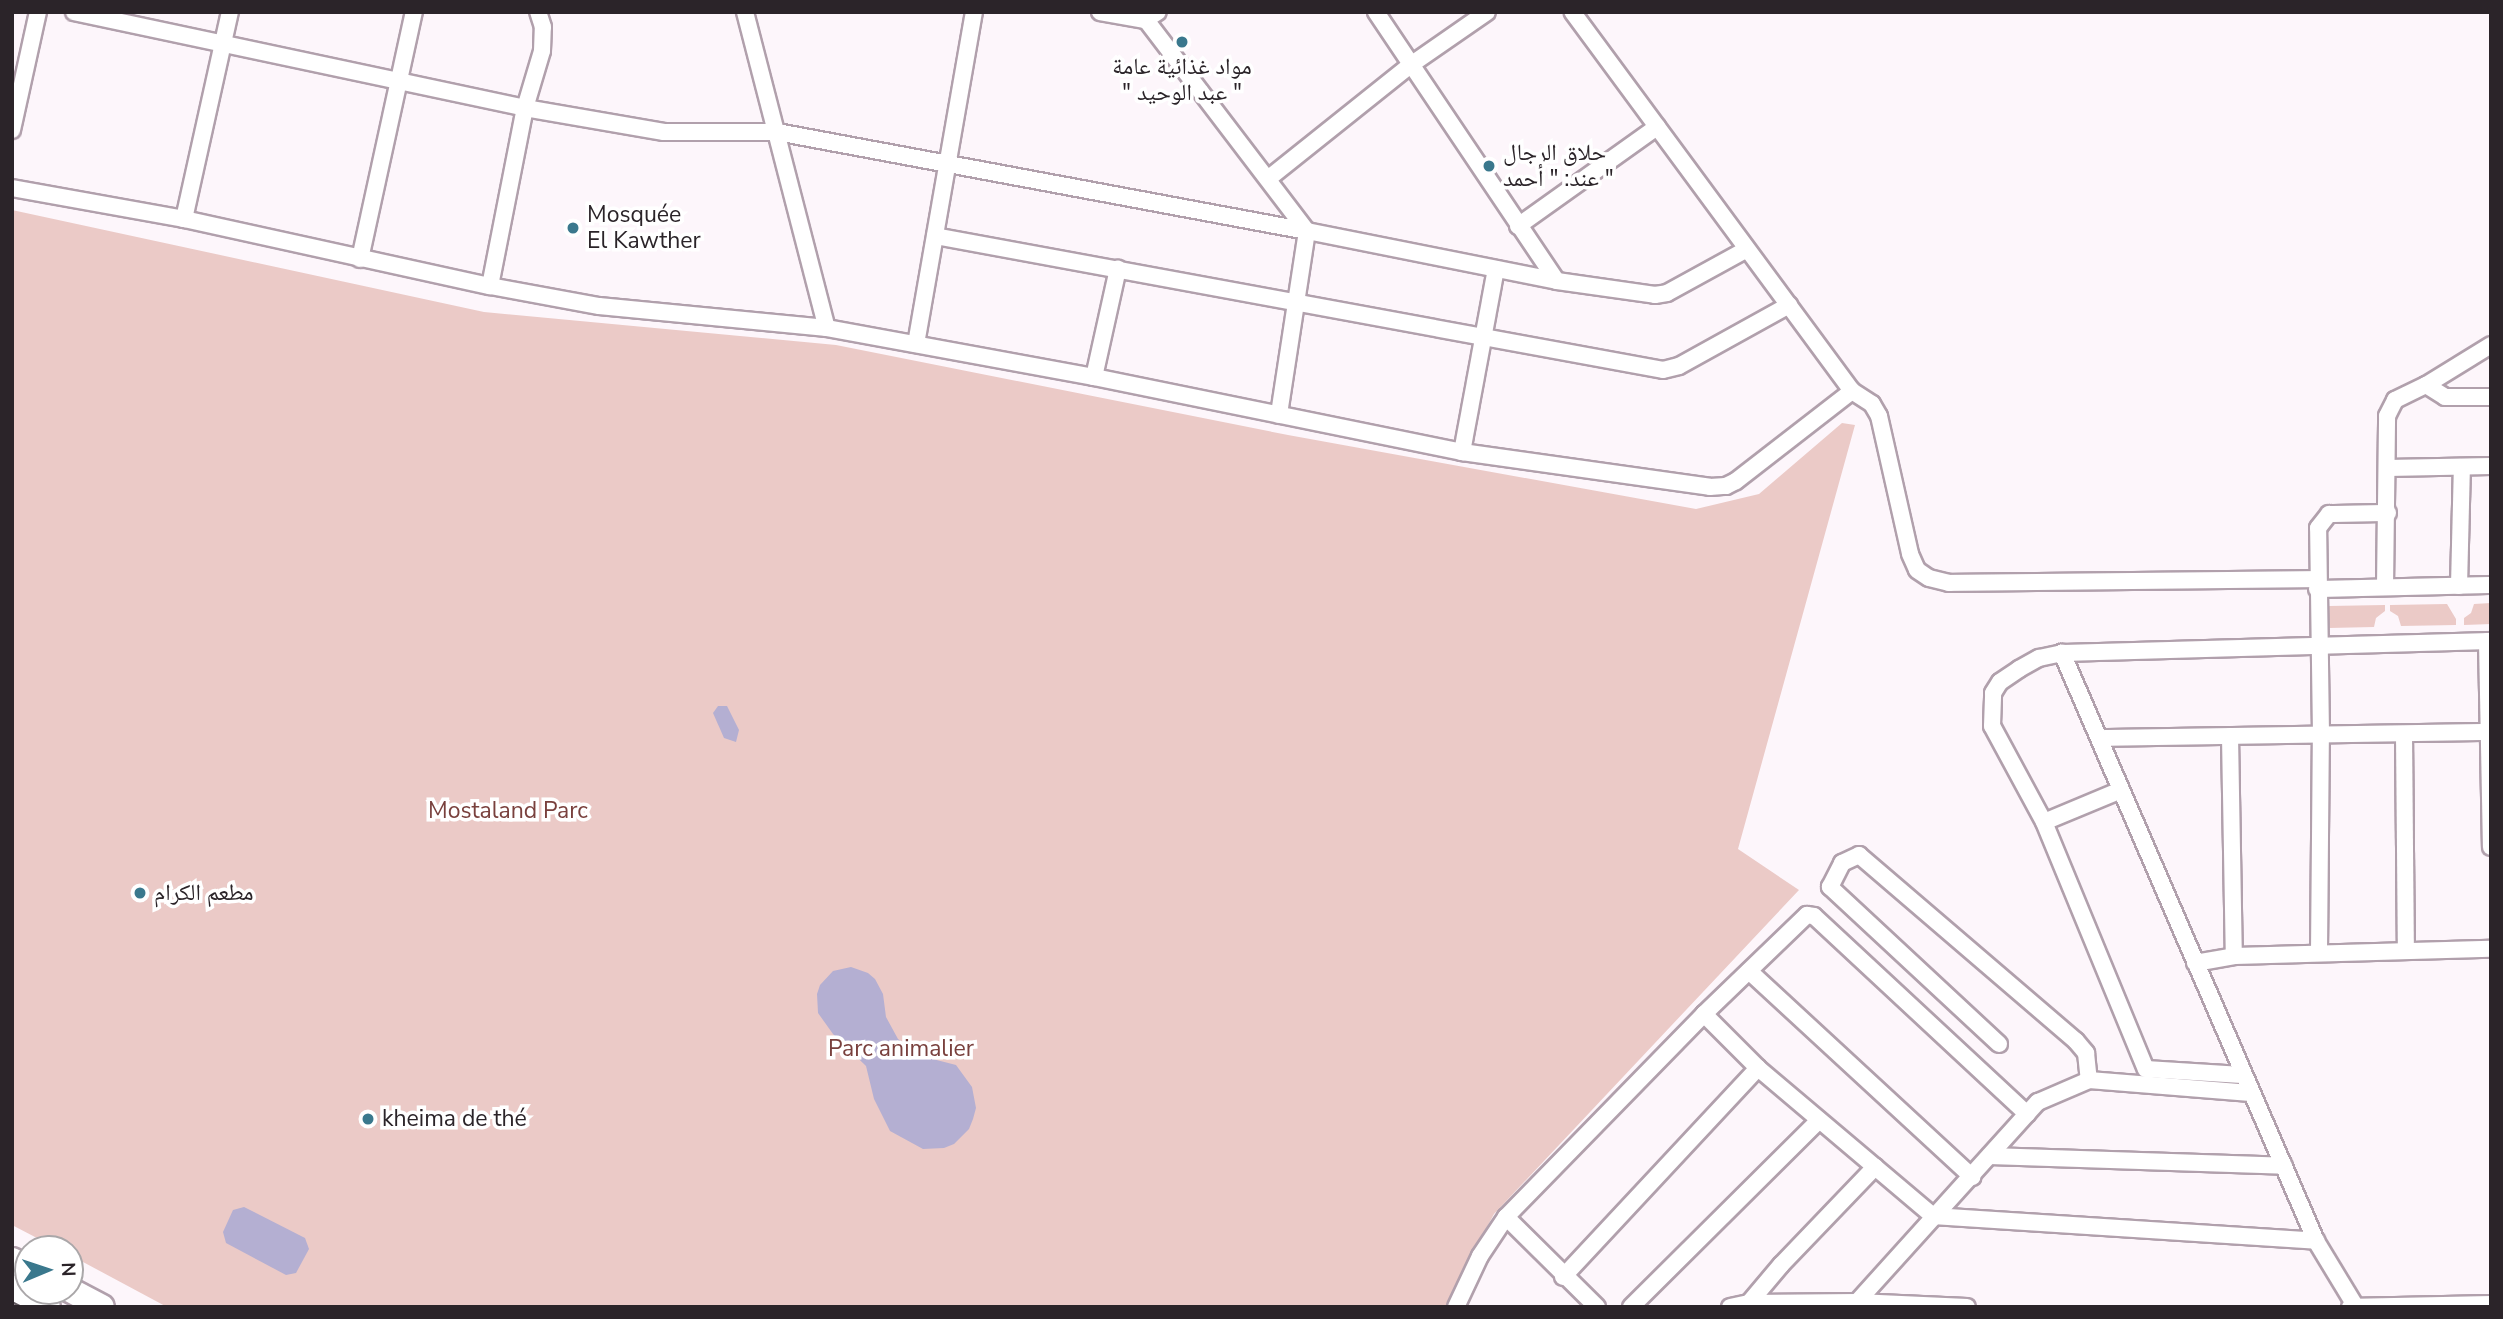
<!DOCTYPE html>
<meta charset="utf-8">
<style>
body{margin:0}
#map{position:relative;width:2503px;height:1319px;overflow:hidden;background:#fdf6fb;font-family:"Nunito Sans","Noto Naskh Arabic",sans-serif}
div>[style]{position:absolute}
.green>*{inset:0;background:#ebcac7}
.water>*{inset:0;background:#b4afd2}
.roads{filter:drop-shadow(2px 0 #b1a0ac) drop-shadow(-2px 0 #b1a0ac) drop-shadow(0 2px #b1a0ac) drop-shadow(0 -2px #b1a0ac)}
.minor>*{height:16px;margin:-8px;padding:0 8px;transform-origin:8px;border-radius:8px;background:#fff}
.trunk>*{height:24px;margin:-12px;padding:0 12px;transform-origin:12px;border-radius:12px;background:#fff}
.tram>*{height:2px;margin:-1px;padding:0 1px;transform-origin:1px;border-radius:1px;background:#635c61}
.dots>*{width:19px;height:19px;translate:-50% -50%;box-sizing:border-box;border:4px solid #fff;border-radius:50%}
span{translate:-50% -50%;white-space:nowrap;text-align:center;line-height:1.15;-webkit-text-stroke:7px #fff;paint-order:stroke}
.poi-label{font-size:23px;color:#2b2429}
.left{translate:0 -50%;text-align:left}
.park-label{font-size:23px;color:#79403d}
.frame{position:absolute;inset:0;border:14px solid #2b2429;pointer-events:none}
.north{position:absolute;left:14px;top:1235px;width:70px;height:70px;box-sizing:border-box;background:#fff;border:2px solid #aaa7a9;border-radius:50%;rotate:88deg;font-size:19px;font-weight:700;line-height:28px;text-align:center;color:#2b2429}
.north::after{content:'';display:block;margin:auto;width:24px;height:32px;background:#3a788d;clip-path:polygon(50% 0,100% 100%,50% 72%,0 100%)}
</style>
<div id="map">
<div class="green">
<div style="clip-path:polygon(12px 210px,484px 312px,836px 345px,1288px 435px,1696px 509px,1759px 494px,1842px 423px,1855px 425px,1738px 849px,1799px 890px,1494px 1214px,1459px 1279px,1449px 1307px,167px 1307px,70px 1255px,70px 1249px,58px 1249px,12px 1225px)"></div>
<div style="clip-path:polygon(2491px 603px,2491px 624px,2464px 625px,2464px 618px,2471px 613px,2474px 604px)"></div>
<div style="clip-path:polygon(2447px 604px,2456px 619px,2456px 625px,2401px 626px,2398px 616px,2390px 611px,2390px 605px)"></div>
<div style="clip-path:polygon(2385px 605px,2385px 611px,2376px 618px,2374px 627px,2329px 628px,2329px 606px)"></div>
</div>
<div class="water">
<div style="clip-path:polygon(718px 706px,727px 706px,739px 730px,736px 742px,724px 738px,713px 713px)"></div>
<div style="clip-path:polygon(851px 967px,868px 973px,875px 979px,883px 994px,886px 1017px,898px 1039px,921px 1056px,956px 1065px,972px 1087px,976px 1108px,973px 1119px,969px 1129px,954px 1144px,944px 1148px,923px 1149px,890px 1131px,874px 1099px,866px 1066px,833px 1034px,818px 1013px,817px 994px,820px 985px,833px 971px)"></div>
<div style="clip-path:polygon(244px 1207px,305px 1238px,309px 1249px,296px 1273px,286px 1275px,226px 1243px,223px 1232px,233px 1210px)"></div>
</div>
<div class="roads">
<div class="minor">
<div style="left:74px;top:12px;width:461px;rotate:12deg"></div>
<div style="left:525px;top:108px;width:141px;rotate:9.8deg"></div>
<div style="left:664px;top:132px;width:113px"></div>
<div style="left:777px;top:132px;width:539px;rotate:10.58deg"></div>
<div style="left:1307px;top:231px;width:255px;rotate:11.3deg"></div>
<div style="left:1557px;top:281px;width:99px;rotate:8.1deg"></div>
<div style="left:1655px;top:295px;width:12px;rotate:-9deg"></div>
<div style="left:1667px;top:293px;width:91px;rotate:-28.8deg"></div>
<div style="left:745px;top:12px;width:326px;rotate:75.5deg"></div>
<div style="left:1100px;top:12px;width:46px;rotate:10.1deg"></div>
<div style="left:1145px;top:20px;width:15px;rotate:-32deg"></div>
<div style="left:1140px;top:12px;width:275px;rotate:52.7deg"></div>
<div style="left:1307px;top:231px;width:186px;rotate:98.7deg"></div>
<div style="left:1376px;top:12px;width:324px;rotate:56.1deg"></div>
<div style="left:12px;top:130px;width:121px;rotate:-77.6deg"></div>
<div style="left:1269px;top:178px;width:183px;rotate:-38.6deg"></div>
<div style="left:1412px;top:64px;width:91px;rotate:-34.7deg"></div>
<div style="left:12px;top:188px;width:175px;rotate:10.2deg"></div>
<div style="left:184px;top:219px;width:313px;rotate:12.4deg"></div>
<div style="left:490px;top:286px;width:111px;rotate:10.4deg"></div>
<div style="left:599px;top:306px;width:229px;rotate:5.5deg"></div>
<div style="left:827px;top:328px;width:271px;rotate:10.4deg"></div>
<div style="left:1094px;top:377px;width:376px;rotate:11.5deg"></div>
<div style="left:1462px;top:452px;width:250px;rotate:8deg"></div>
<div style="left:1710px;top:487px;width:16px;rotate:-4deg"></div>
<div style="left:1726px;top:486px;width:11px;rotate:-27deg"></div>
<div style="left:1736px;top:481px;width:147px;rotate:-37.8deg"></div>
<div style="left:1852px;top:391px;width:471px;rotate:-126.4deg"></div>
<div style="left:184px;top:219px;width:212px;rotate:-77.5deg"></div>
<div style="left:1518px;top:226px;width:171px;rotate:-35.5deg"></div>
<div style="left:935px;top:236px;width:740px;rotate:10.43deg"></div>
<div style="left:1663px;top:370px;width:16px;rotate:-14deg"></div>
<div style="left:1679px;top:366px;width:126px;rotate:-29deg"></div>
<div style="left:360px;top:259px;width:253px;rotate:-77.7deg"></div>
<div style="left:490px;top:286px;width:181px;rotate:-78.9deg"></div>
<div style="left:525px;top:108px;width:59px;rotate:-73.4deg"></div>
<div style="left:542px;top:51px;width:24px;rotate:-88deg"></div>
<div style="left:543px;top:27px;width:16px;rotate:-108deg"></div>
<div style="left:916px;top:344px;width:337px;rotate:-80.1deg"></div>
<div style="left:1094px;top:377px;width:111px;rotate:-77.5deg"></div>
<div style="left:2426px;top:385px;width:22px;rotate:32deg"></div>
<div style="left:2445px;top:397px;width:46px"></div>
<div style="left:1852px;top:391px;width:24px;rotate:33deg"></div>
<div style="left:1872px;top:404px;width:14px;rotate:60deg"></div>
<div style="left:1879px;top:416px;width:141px;rotate:77.3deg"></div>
<div style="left:1910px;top:554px;width:17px;rotate:66deg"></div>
<div style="left:1917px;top:570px;width:14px;rotate:34deg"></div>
<div style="left:1929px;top:578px;width:21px;rotate:14deg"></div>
<div style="left:1949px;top:583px;width:367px;rotate:-0.6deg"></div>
<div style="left:1462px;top:452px;width:186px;rotate:-79.5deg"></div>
<div style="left:2387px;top:468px;width:104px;rotate:-1.1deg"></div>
<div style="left:2459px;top:586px;width:119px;rotate:-88.6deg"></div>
<div style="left:2385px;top:587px;width:171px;rotate:-89.3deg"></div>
<div style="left:2387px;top:416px;width:18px;rotate:-63deg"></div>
<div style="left:2395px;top:400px;width:34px;rotate:-26deg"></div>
<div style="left:2426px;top:385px;width:76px;rotate:-31.6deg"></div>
<div style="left:2317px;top:589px;width:174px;rotate:-1.3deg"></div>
<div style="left:2487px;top:641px;width:206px;rotate:88.9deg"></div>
<div style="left:2404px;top:734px;width:215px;rotate:89.5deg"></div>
<div style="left:2230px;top:736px;width:220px;rotate:89deg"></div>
<div style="left:2100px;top:738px;width:389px;rotate:-0.9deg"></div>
<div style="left:2121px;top:790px;width:83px;rotate:157.4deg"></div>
<div style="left:2044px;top:822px;width:267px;rotate:67.6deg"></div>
<div style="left:2146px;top:1069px;width:96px;rotate:3.6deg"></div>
<div style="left:2044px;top:822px;width:109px;rotate:-118.4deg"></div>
<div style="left:1992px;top:726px;width:33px;rotate:-88deg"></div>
<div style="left:1993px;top:693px;width:13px;rotate:-58deg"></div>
<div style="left:2000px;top:682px;width:23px;rotate:-34deg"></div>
<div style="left:2019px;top:669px;width:23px;rotate:-29deg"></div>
<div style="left:2039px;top:658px;width:24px;rotate:-12deg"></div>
<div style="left:2319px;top:952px;width:217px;rotate:-89.5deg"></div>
<div style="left:2321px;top:735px;width:207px;rotate:-90.8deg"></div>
<div style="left:2318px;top:528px;width:18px;rotate:-52deg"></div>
<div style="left:2329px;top:514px;width:59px;rotate:-1deg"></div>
<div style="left:2195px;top:963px;width:40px;rotate:-10deg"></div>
<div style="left:2234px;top:956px;width:257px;rotate:-1.6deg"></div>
<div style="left:1749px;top:971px;width:304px;rotate:42.7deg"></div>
<div style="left:1704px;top:1014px;width:76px;rotate:45deg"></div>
<div style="left:1758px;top:1068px;width:229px;rotate:40.2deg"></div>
<div style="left:1933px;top:1216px;width:384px;rotate:3.7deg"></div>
<div style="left:1999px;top:1044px;width:231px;rotate:-137.1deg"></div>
<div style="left:1830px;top:887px;width:27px;rotate:-63deg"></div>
<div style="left:1842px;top:863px;width:19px;rotate:-25deg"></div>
<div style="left:1859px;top:855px;width:286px;rotate:40.6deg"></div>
<div style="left:2076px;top:1041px;width:16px;rotate:50deg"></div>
<div style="left:2086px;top:1053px;width:27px;rotate:84deg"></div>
<div style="left:1990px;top:1156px;width:294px;rotate:1.9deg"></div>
<div style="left:1506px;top:1217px;width:128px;rotate:44.7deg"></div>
<div style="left:1563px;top:1277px;width:286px;rotate:-47deg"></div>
<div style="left:1857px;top:1302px;width:270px;rotate:-47.9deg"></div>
<div style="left:2038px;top:1102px;width:56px;rotate:-23.3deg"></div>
<div style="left:2089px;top:1080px;width:162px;rotate:4.6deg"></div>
<div style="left:1749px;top:1303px;width:50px;rotate:-49.9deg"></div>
<div style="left:1781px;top:1265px;width:136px;rotate:-46.2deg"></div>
<div style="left:1456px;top:1307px;width:56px;rotate:-64.8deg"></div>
<div style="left:1480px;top:1256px;width:47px;rotate:-56.3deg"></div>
<div style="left:1506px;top:1217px;width:284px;rotate:-45.7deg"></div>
<div style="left:1704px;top:1014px;width:143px;rotate:-43.9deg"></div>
<div style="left:1807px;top:915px;width:7px;rotate:8deg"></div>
<div style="left:1814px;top:916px;width:291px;rotate:42.9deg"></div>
<div style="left:1631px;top:1307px;width:265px;rotate:-44.8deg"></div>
<div style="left:1730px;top:1307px;width:19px;rotate:-12deg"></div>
<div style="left:1749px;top:1303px;width:108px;rotate:-0.5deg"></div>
<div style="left:1857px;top:1302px;width:110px;rotate:2.6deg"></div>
<div style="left:2350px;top:1307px;width:141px;rotate:-1.2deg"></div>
<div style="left:2356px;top:1307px;width:77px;rotate:-121.2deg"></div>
<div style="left:2316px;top:1241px;width:641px;rotate:-113.36deg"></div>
<div style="left:2062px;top:653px;width:429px;rotate:-1.6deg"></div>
</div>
<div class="trunk">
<div style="left:12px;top:1260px;width:18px;rotate:27deg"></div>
<div style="left:12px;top:1287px;width:41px;rotate:29.1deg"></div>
<div style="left:70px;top:1290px;width:36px;rotate:28deg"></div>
</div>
</div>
<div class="tram">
<div style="left:12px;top:1302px;width:11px;rotate:27deg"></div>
</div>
<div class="dots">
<div style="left:1182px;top:42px;background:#3a788d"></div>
<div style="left:1489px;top:166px;background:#3a788d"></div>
<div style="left:573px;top:228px;background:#3a788d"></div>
<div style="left:140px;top:893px;background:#3a788d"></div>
<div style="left:368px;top:1119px;background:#3a788d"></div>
</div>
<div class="poi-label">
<span style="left:1182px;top:80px">مواد غذائية عامة<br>" عبد الوحيد "</span>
<span class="left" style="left:1503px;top:166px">حلاق الرجال<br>عند: " أحمد "</span>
<span class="left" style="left:587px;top:228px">Mosquée<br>El Kawther</span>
<span class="left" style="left:154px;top:893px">مطعم الكرام</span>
<span class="left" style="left:382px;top:1119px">kheima de thé</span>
</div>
<div class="park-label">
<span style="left:508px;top:811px">Mostaland Parc</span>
<span style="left:901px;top:1049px">Parc animalier</span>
</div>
<div class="frame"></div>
<div class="north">N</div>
</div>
